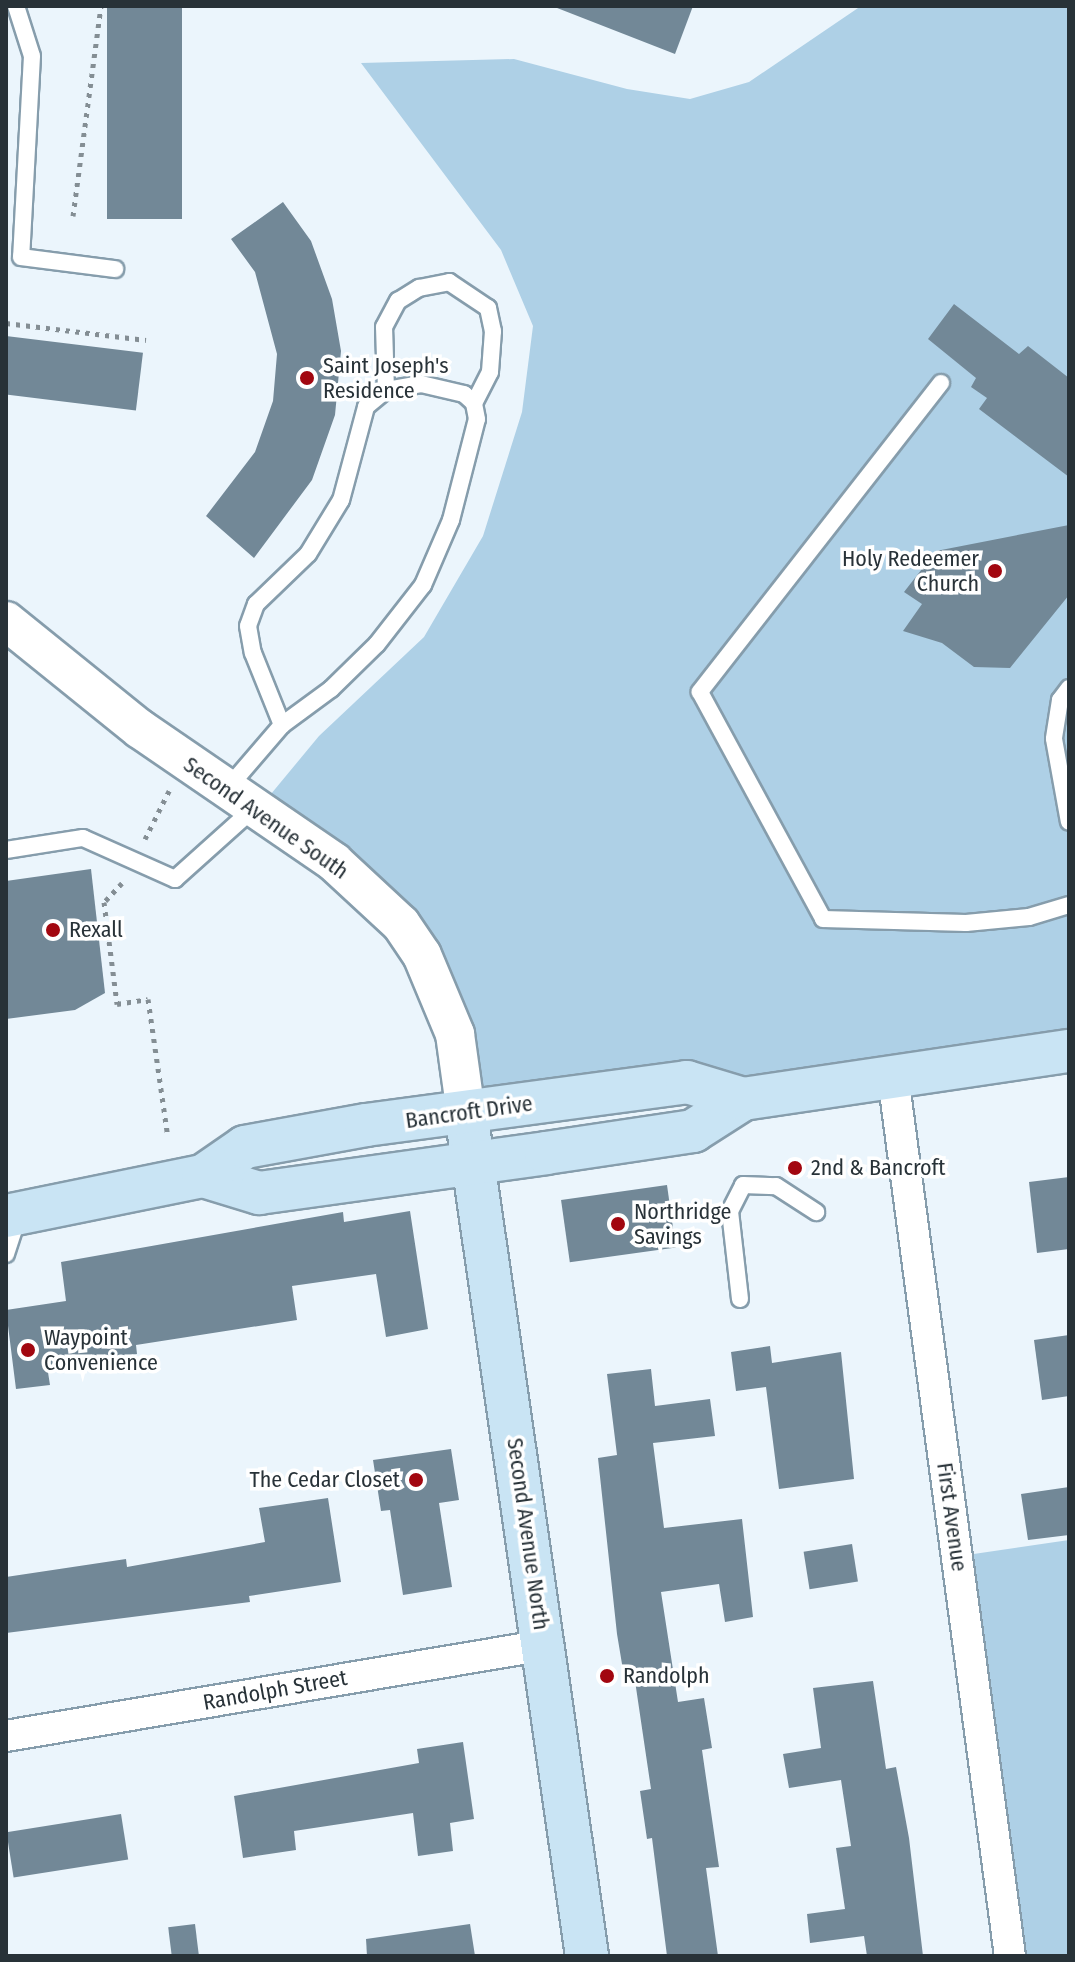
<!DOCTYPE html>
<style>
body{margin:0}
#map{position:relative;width:1075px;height:1962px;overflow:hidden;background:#ebf5fc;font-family:"Fira Sans Condensed",sans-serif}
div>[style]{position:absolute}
.green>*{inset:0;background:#aed0e6}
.building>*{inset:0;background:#728897;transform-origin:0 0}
.path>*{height:5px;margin-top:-2.5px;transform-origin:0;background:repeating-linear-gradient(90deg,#848e94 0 4px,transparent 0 10px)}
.roads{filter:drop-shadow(2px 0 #869dac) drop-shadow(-2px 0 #869dac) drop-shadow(0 2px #869dac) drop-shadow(0 -2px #869dac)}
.service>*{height:16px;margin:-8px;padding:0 8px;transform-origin:8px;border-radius:8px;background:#fff}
.minor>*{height:30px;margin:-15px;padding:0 15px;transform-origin:15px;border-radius:15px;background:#fff}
.tertiary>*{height:38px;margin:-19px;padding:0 19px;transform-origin:19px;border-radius:19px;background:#fff}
.secondary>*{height:42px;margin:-21px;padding:0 21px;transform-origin:21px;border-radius:21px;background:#c9e4f4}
.dots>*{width:22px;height:22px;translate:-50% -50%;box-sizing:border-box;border:4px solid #fff;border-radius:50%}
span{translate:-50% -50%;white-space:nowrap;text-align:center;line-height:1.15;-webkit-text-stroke:7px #fff;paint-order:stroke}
.poi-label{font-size:22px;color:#283238}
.left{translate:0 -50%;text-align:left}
.right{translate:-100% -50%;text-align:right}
.street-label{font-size:22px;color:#283238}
.frame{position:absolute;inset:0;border:8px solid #283238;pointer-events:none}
</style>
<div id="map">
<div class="green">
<div style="clip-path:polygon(861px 6px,1069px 6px,1069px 1054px,890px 1079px,687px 1078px,469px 1110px,443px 993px,266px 800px,319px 736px,424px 637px,483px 536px,522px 412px,533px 326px,501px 250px,361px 63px,514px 59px,627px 89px,690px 99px,749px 82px)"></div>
<div style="clip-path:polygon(1069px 1540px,1069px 1956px,1013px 1956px,960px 1556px)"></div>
</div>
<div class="building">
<div style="left:107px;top:6px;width:75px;height:213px"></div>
<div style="clip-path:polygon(552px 6px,693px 6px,675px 54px)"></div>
<div style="clip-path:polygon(283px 202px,311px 241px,332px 299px,341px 351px,335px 415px,312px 480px,254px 558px,206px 516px,255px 452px,273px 401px,277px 354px,255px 272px,231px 239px)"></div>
<div style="clip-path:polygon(954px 304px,1019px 354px,1028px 346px,1069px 378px,1069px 477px,979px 409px,987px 398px,971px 387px,976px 378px,928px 339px)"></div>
<div style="left:6px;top:336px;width:138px;height:58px;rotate:7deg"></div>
<div style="clip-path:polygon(1069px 525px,1069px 595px,1010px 668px,974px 667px,942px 643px,903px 631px,922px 604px,904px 592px,936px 551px)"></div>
<div style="clip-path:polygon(91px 869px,105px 993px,75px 1010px,6px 1019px,6px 881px)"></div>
<div style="clip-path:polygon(1069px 1177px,1069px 1249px,1037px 1253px,1029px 1182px)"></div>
<div style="left:667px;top:1185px;width:63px;height:107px;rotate:82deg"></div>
<div style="clip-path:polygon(410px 1211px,428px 1329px,386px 1337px,376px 1274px,292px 1286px,297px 1320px,136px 1345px,137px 1354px,47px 1366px,50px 1385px,16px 1389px,6px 1310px,66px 1301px,61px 1262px,343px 1212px,344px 1222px)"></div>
<div style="clip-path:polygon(1069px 1335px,1069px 1396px,1042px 1400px,1034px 1340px)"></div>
<div style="clip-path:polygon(770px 1346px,772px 1363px,841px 1352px,854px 1479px,779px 1489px,766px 1387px,736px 1391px,731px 1352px)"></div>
<div style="clip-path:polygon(651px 1369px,655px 1406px,710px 1399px,715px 1436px,653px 1443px,664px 1528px,742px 1519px,753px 1617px,725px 1622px,719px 1584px,661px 1592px,678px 1702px,704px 1698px,712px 1748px,702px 1750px,719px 1867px,706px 1868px,718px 1956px,667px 1956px,652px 1838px,647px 1839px,640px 1791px,651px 1789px,634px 1674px,624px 1676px,617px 1634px,598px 1458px,617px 1455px,607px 1374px)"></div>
<div style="clip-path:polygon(451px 1449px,459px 1500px,439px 1503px,452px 1587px,403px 1595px,390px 1510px,381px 1511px,373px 1460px)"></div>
<div style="clip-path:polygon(1069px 1487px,1069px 1535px,1028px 1540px,1021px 1494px)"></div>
<div style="clip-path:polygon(328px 1498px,341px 1582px,249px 1596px,250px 1602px,6px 1633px,6px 1577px,126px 1559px,127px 1567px,265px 1542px,259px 1508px)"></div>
<div style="left:852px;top:1544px;width:38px;height:49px;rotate:81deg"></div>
<div style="clip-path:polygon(873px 1681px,886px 1769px,896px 1767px,909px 1838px,923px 1956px,867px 1956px,864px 1936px,810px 1943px,807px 1914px,845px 1909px,836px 1848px,851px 1846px,841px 1780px,789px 1788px,783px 1754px,821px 1748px,813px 1688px)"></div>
<div style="clip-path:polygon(463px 1742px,474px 1819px,450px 1823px,453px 1851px,418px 1856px,413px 1813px,294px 1831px,296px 1850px,243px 1858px,234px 1796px,419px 1763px,417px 1749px)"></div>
<div style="left:121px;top:1814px;width:46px;height:116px;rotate:81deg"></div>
<div style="left:195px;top:1924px;width:32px;height:27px;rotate:83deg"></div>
<div style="clip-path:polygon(470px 1924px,475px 1956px,367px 1956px,366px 1939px)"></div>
</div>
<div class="path">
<div style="left:73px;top:216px;width:212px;rotate:-82.4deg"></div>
<div style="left:6px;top:323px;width:141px;rotate:6.9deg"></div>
<div style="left:145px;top:839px;width:54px;rotate:-63.4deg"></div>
<div style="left:122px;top:883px;width:26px;rotate:133deg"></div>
<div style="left:104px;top:902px;width:103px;rotate:82.7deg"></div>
<div style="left:117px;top:1004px;width:31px;rotate:-9deg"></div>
<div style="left:148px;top:999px;width:139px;rotate:81.8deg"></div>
</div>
<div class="roads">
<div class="service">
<div style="left:16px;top:6px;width:52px;rotate:72.3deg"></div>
<div style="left:32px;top:56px;width:201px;rotate:93.1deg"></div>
<div style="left:21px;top:257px;width:95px;rotate:7.3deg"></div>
<div style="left:941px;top:383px;width:392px;rotate:128deg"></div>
<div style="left:700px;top:692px;width:258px;rotate:61.5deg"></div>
<div style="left:823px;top:919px;width:143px;rotate:1.6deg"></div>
<div style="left:966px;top:923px;width:63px;rotate:-5.4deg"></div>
<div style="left:1029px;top:917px;width:42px;rotate:-16.7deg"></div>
<div style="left:386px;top:390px;width:63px;rotate:-91.8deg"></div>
<div style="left:384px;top:327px;width:30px;rotate:-62deg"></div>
<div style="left:398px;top:301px;width:25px;rotate:-32deg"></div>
<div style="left:419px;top:288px;width:31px;rotate:-11deg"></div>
<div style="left:449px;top:282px;width:47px;rotate:33.7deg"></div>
<div style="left:488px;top:308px;width:24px;rotate:78deg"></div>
<div style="left:493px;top:331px;width:41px;rotate:94.2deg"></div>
<div style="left:490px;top:372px;width:35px;rotate:117deg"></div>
<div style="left:1069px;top:688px;width:15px;rotate:127deg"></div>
<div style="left:1060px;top:700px;width:39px;rotate:99deg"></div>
<div style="left:1054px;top:739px;width:84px;rotate:79.8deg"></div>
<div style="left:227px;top:789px;width:84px;rotate:-49.3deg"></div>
<div style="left:282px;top:725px;width:61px;rotate:-36.3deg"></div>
<div style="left:331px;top:689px;width:64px;rotate:-44.4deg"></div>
<div style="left:377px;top:644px;width:75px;rotate:-52.1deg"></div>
<div style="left:423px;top:585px;width:71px;rotate:-66.7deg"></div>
<div style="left:451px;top:520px;width:104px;rotate:-75.6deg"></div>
<div style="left:477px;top:419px;width:16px;rotate:-101deg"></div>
<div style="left:474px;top:403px;width:13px;rotate:-138deg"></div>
<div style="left:464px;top:394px;width:44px;rotate:-166.9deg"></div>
<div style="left:421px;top:384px;width:36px;rotate:170deg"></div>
<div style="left:386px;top:390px;width:26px;rotate:140deg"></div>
<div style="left:366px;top:407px;width:96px;rotate:105deg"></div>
<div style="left:341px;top:500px;width:63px;rotate:121.4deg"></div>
<div style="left:308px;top:554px;width:72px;rotate:136.1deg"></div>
<div style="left:256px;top:604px;width:23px;rotate:110deg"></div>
<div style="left:248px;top:626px;width:27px;rotate:80deg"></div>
<div style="left:253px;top:653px;width:78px;rotate:68.1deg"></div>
<div style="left:6px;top:850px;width:78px;rotate:-8.9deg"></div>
<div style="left:83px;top:838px;width:101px;rotate:24deg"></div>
<div style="left:175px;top:879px;width:106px;rotate:-41.9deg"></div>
<div style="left:6px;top:1254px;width:38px;rotate:-72deg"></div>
<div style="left:740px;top:1299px;width:89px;rotate:-96.5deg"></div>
<div style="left:730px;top:1211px;width:29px;rotate:-63deg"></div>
<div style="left:743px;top:1185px;width:33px;rotate:2deg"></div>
<div style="left:776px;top:1186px;width:48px;rotate:33deg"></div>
</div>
<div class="minor">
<div style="left:893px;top:1077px;width:887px;rotate:82.42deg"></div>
<div style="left:6px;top:1736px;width:547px;rotate:-9.58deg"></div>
</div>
<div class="tertiary">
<div style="left:6px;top:621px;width:172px;rotate:38.9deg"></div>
<div style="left:140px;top:729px;width:235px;rotate:34.4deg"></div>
<div style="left:334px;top:862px;width:91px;rotate:42.8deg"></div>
<div style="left:401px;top:924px;width:37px;rotate:56deg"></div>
<div style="left:422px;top:955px;width:86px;rotate:67.3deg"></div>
<div style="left:455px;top:1034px;width:80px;rotate:82.1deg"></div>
</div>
<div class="secondary">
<div style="left:466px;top:1113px;width:852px;rotate:81.83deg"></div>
<div style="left:203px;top:1176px;width:59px;rotate:16.9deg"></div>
<div style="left:259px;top:1193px;width:290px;rotate:-7.9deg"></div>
<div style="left:546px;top:1153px;width:149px;rotate:-8.5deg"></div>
<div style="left:693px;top:1131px;width:59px;rotate:-32.6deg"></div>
<div style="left:743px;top:1099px;width:330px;rotate:-8.4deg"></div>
<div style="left:6px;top:1216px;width:201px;rotate:-11.5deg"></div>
<div style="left:203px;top:1176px;width:51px;rotate:-34.6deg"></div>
<div style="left:245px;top:1147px;width:123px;rotate:-10.3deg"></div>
<div style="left:366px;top:1125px;width:324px;rotate:-7.6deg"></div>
<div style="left:687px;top:1082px;width:59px;rotate:16.9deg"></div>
</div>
</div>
<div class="dots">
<div style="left:307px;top:378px;background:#a20710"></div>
<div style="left:995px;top:571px;background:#a20710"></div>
<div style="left:53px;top:930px;background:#a20710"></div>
<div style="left:795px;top:1168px;background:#a20710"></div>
<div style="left:618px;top:1224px;background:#a20710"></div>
<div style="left:28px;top:1350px;background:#a20710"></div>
<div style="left:416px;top:1480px;background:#a20710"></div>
<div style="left:607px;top:1676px;background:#a20710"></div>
</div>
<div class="poi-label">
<span class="left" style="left:323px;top:378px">Saint Joseph's<br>Residence</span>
<span class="right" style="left:979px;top:571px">Holy Redeemer<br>Church</span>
<span class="left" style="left:69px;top:930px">Rexall</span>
<span class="left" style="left:811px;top:1168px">2nd &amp; Bancroft</span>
<span class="left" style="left:634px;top:1224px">Northridge<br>Savings</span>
<span class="left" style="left:44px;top:1350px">Waypoint<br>Convenience</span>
<span class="right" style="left:400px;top:1480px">The Cedar Closet</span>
<span class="left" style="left:623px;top:1676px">Randolph</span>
</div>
<div class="street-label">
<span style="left:266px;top:818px;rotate:35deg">Second Avenue South</span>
<span style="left:469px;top:1112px;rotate:-8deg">Bancroft Drive</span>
<span style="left:952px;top:1517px;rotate:82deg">First Avenue</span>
<span style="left:528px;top:1534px;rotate:82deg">Second Avenue North</span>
<span style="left:275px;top:1690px;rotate:-10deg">Randolph Street</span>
</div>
<div class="frame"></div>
</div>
